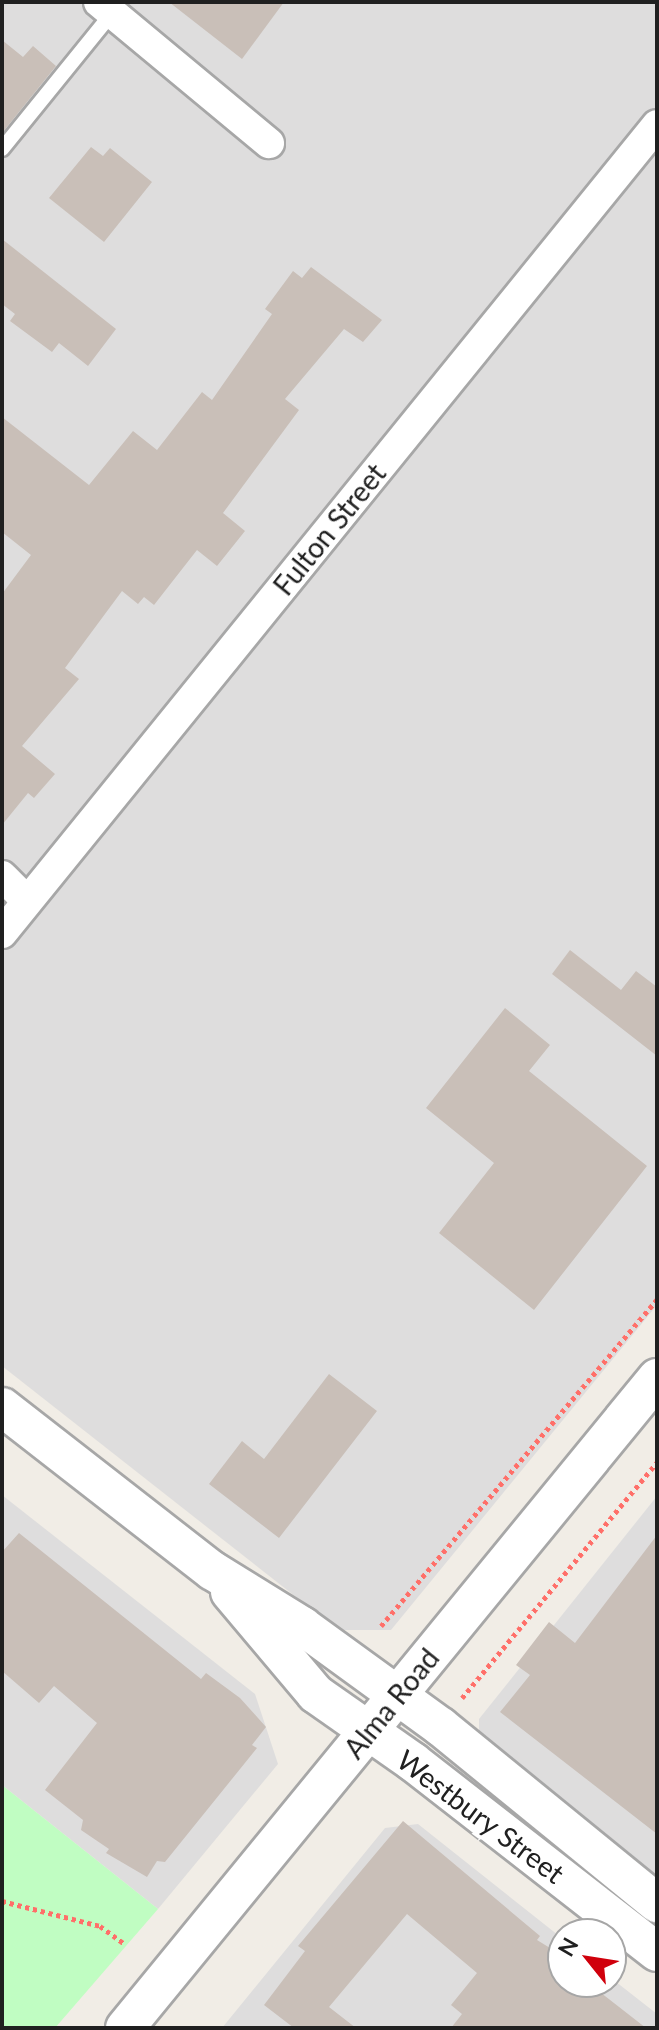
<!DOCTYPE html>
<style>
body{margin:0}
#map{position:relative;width:659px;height:2030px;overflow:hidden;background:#f1ede6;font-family:Lato,sans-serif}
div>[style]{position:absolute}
.residential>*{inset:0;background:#dedddd}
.park>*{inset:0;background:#c0fdc2}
.building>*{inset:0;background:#c9bfb8}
.path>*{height:5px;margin-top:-2.5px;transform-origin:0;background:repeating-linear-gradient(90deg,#ff6f69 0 4px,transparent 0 8px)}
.roads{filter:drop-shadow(2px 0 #a7a7a7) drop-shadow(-2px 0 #a7a7a7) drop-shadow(0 2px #a7a7a7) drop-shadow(0 -2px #a7a7a7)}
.service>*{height:14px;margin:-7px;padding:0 7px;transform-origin:7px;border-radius:7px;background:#fff}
.minor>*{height:30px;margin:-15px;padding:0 15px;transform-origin:15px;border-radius:15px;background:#fff}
.tertiary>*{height:38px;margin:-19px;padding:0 19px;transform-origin:19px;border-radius:19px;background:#fff}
span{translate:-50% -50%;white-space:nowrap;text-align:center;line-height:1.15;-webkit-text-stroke:8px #fff;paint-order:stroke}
.street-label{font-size:28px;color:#202020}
.frame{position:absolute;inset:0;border:4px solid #202020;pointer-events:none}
.north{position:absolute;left:547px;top:1918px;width:80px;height:80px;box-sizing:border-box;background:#fff;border:2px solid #a6a6a6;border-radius:50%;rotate:300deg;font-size:22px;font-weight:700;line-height:32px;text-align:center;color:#202020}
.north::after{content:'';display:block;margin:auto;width:28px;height:36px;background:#d0000c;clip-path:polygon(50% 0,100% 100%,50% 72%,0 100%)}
</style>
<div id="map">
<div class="residential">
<div style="clip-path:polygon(2px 2px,657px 2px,657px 1305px,391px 1630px,338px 1630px,2px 1366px)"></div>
<div style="clip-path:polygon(2px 1495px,255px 1694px,278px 1764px,158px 1909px,2px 1785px)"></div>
<div style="clip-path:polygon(657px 1496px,657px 1885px,479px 1748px,479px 1719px)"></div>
<div style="clip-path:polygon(418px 1824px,563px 1939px,563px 1982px,611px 1982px,611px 1978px,657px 2014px,657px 2028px,222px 2028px,385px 1828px)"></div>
</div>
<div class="park">
<div style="clip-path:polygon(2px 1785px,158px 1909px,55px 2028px,2px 2028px)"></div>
</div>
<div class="building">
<div style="clip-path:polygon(169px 2px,284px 2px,242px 59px)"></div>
<div style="clip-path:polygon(2px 40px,23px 57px,33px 46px,56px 66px,2px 133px)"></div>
<div style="clip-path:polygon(91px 147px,103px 156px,110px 148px,152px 182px,104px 242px,49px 198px)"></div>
<div style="clip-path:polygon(2px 239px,116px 329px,88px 366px,59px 343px,52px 352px,10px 321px,15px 314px,2px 304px)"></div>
<div style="clip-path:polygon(311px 267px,382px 320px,363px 342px,344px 329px,285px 399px,299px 410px,223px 513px,245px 531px,217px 566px,197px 550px,154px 605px,144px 597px,138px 604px,122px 591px,65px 668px,79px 679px,22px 746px,55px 774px,34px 798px,28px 793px,2px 825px,2px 594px,31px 555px,2px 532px,2px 417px,89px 485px,133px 431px,157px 450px,202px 392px,212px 400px,272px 314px,265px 309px,293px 271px,302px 278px)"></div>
<div style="clip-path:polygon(570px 950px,621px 990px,636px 971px,657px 987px,657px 1056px,552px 974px)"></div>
<div style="clip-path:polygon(505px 1008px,550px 1045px,529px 1071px,647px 1166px,534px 1310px,439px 1233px,494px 1163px,426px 1108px)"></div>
<div style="clip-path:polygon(329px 1374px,377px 1411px,279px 1538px,209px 1484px,242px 1441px,264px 1459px)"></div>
<div style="clip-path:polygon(19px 1533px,201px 1679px,206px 1673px,240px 1698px,266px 1727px,252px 1745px,257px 1748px,165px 1862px,157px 1861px,147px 1877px,106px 1853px,109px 1849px,81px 1830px,83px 1820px,45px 1790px,97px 1723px,54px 1686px,39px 1703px,2px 1671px,2px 1552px)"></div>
<div style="clip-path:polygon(657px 1535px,657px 1834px,500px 1712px,530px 1675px,516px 1665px,549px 1622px,575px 1643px)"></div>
<div style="clip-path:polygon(403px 1821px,540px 1936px,537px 1940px,563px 1956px,563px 1982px,587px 1982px,646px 2028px,451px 2028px,462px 2014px,451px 2005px,477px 1973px,407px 1914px,329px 2007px,356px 2028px,294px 2028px,264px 2005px,305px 1951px,298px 1946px)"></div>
</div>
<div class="path">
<div style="left:381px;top:1626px;width:428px;rotate:-49.8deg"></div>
<div style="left:462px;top:1698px;width:306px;rotate:-50.4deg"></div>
<div style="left:2px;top:1901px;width:101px;rotate:14.3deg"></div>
<div style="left:100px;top:1926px;width:31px;rotate:36deg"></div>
</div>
<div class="roads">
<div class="service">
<div style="left:2px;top:149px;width:175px;rotate:-51deg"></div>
</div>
<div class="minor">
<div style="left:99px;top:2px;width:221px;rotate:39.7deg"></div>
<div style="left:2px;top:876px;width:35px;rotate:45deg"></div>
<div style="left:2px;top:933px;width:1040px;rotate:-50.97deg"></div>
</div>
<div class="tertiary">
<div style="left:2px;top:1407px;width:267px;rotate:37.9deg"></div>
<div style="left:213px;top:1571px;width:105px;rotate:31.7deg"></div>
<div style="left:302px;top:1626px;width:172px;rotate:36deg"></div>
<div style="left:441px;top:1727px;width:279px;rotate:39.2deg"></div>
<div style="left:230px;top:1592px;width:133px;rotate:49.9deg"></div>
<div style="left:316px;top:1694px;width:118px;rotate:35deg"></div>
<div style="left:413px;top:1762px;width:309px;rotate:37.9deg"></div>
<div style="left:125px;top:2028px;width:840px;rotate:-50.7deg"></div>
</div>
</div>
<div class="street-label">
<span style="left:329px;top:529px;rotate:-51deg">Fulton Street</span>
<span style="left:391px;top:1703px;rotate:-51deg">Alma Road</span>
<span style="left:481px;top:1816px;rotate:37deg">Westbury Street</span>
</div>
<div class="frame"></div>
<div class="north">N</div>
</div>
